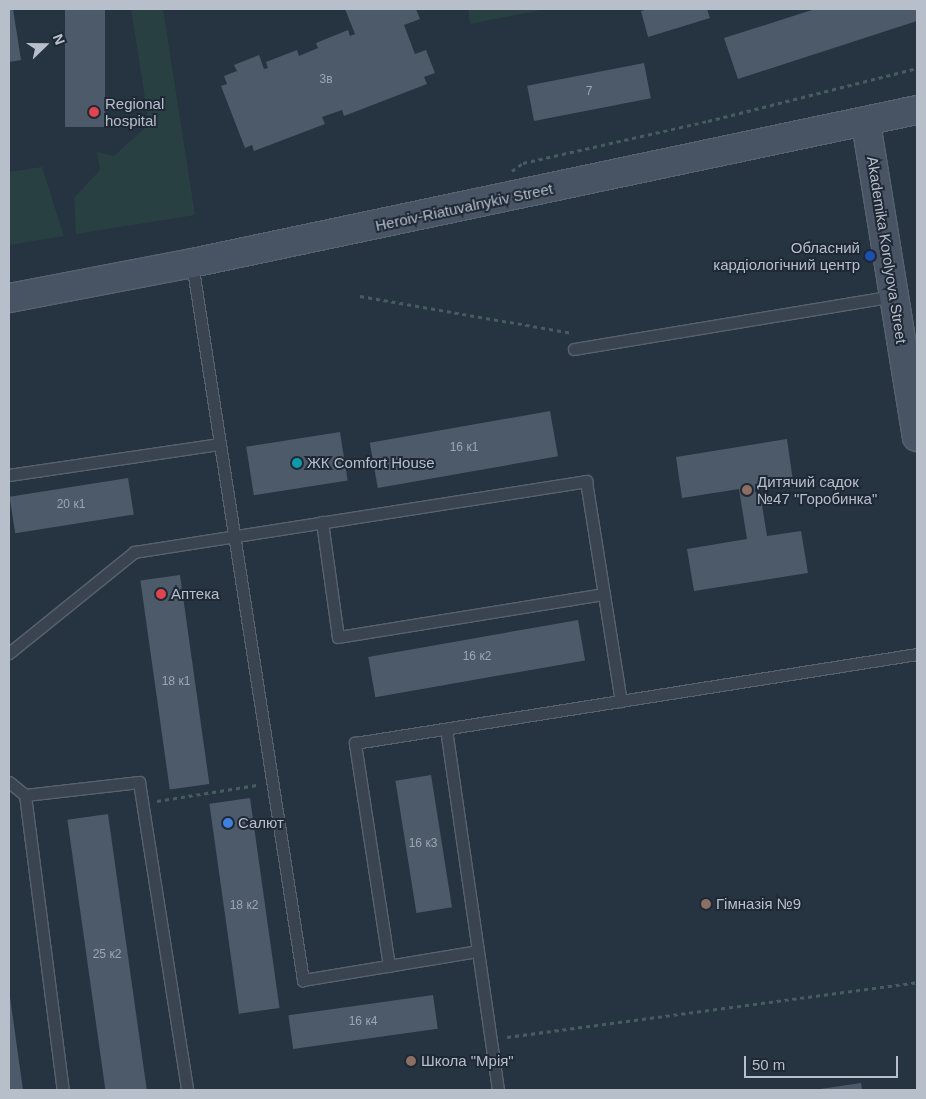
<!DOCTYPE html>
<meta charset="utf-8">
<style>
body{margin:0}
#map{position:relative;width:926px;height:1099px;overflow:hidden;background:#263341;font-family:Arial,sans-serif}
div>[style]{position:absolute}
.green>*{inset:0;background:#284042}
.building>*{inset:0;background:#4c5a6a;transform-origin:0 0}
.path>*{height:3px;margin-top:-1.5px;transform-origin:0;background:repeating-linear-gradient(90deg,#465d5f 0 4px,transparent 0 8px)}
.roads{filter:drop-shadow(1px 0 #58626e) drop-shadow(-1px 0 #58626e) drop-shadow(0 1px #58626e) drop-shadow(0 -1px #58626e)}
.lane>*{height:11px;margin:-5.5px;padding:0 5.5px;transform-origin:5.5px;border-radius:5.5px;background:#3a4451}
.secondary>*{height:28px;margin:-14px;padding:0 14px;transform-origin:14px;border-radius:14px;background:#485464}
.dots>*{width:14px;height:14px;translate:-50% -50%;box-sizing:border-box;border:2px solid #1f2936;border-radius:50%}
span{translate:-50% -50%;white-space:nowrap;text-align:center;line-height:1.15;-webkit-text-stroke:4px #1f2936;paint-order:stroke}
.number-label{font-size:12px;color:#9ca6b3}
.number-label span{-webkit-text-stroke-width:0}
.poi-label{font-size:15px;color:#b7bfcb}
.left{translate:0 -50%;text-align:left}
.right{translate:-100% -50%;text-align:right}
.street-label{font-size:15px;color:#b7bfcb}
.frame{position:absolute;inset:0;border:10px solid #b7bfcb;pointer-events:none}
.north{position:absolute;left:20px;top:20px;width:50px;height:50px;-webkit-text-stroke:4px #1f2936;paint-order:stroke;rotate:68deg;font-size:14px;font-weight:700;line-height:20px;text-align:center;color:#b7bfcb}
.north::after{content:'';display:block;margin:auto;width:18px;height:22px;background:#b7bfcb;clip-path:polygon(50% 0,100% 100%,50% 72%,0 100%)}
.scale{position:absolute;left:744px;top:1056px;width:154px;height:22px;box-sizing:border-box;border:2px solid #b7bfcb;border-top:0;padding-left:6px;font-size:15px;line-height:18px;white-space:nowrap;color:#b7bfcb;-webkit-text-stroke:4px #1f2936;paint-order:stroke}
</style>
<div id="map">
<div class="green">
<div style="clip-path:polygon(131px 9px,163px 9px,195px 215px,76px 234px,74px 198px,100px 170px,97px 152px,114px 156px,149px 124px)"></div>
<div style="clip-path:polygon(468px 9px,546px 9px,470px 24px)"></div>
<div style="clip-path:polygon(42px 167px,64px 236px,9px 245px,9px 172px)"></div>
</div>
<div class="building">
<div style="clip-path:polygon(9px 9px,13px 9px,21px 60px,9px 62px)"></div>
<div style="left:65px;top:9px;width:40px;height:118px"></div>
<div style="clip-path:polygon(345px 9px,416px 9px,420px 19px,404px 25px,415px 54px,426px 50px,435px 73px,424px 77px,427px 84px,344px 116px,342px 110px,322px 117px,325px 124px,254px 151px,252px 145px,245px 148px,221px 86px,227px 84px,224px 76px,237px 71px,234px 65px,259px 55px,264px 69px,268px 68px,266px 62px,297px 50px,299px 56px,318px 48px,316px 43px,348px 30px,350px 36px,355px 34px)"></div>
<div style="clip-path:polygon(649px 9px,707px 9px,710px 18px,648px 37px,641px 11px)"></div>
<div style="clip-path:polygon(815px 9px,917px 9px,917px 21px,738px 79px,724px 38px)"></div>
<div style="left:644px;top:63px;width:36px;height:119px;rotate:79deg"></div>
<div style="left:550px;top:411px;width:46px;height:183px;rotate:80deg"></div>
<div style="left:340px;top:432px;width:49px;height:95px;rotate:81deg"></div>
<div style="clip-path:polygon(787px 439px,793px 481px,759px 486px,767px 536px,801px 531px,808px 573px,694px 591px,687px 549px,747px 539px,739px 489px,682px 498px,676px 457px)"></div>
<div style="left:128px;top:478px;width:37px;height:120px;rotate:81deg"></div>
<div style="left:180px;top:575px;width:211px;height:40px;rotate:82deg"></div>
<div style="left:578px;top:620px;width:41px;height:213px;rotate:80deg"></div>
<div style="left:431px;top:775px;width:134px;height:36px;rotate:81deg"></div>
<div style="left:250px;top:798px;width:212px;height:41px;rotate:82deg"></div>
<div style="left:108px;top:814px;width:279px;height:41px;rotate:82deg"></div>
<div style="left:433px;top:995px;width:34px;height:146px;rotate:82deg"></div>
<div style="clip-path:polygon(9px 997px,10px 997px,23px 1090px,9px 1090px)"></div>
<div style="clip-path:polygon(861px 1083px,862px 1090px,820px 1090px,820px 1089px)"></div>
</div>
<div class="path">
<div style="left:512px;top:171px;width:14px;rotate:-36deg"></div>
<div style="left:523px;top:163px;width:190px;rotate:-12.8deg"></div>
<div style="left:708px;top:121px;width:216px;rotate:-14.2deg"></div>
<div style="left:360px;top:296px;width:214px;rotate:9.9deg"></div>
<div style="left:157px;top:801px;width:101px;rotate:-9.1deg"></div>
<div style="left:507px;top:1037px;width:414px;rotate:-7.6deg"></div>
</div>
<div class="roads">
<div class="lane">
<div style="left:192px;top:263px;width:726px;rotate:81.2deg"></div>
<div style="left:303px;top:980px;width:177px;rotate:-9.4deg"></div>
<div style="left:574px;top:349px;width:325px;rotate:-9.4deg"></div>
<div style="left:9px;top:475px;width:213px;rotate:-8.4deg"></div>
<div style="left:322px;top:522px;width:116px;rotate:82.1deg"></div>
<div style="left:338px;top:637px;width:269px;rotate:-9.2deg"></div>
<div style="left:9px;top:653px;width:161px;rotate:-38.9deg"></div>
<div style="left:134px;top:552px;width:458px;rotate:-8.9deg"></div>
<div style="left:586px;top:481px;width:223px;rotate:81deg"></div>
<div style="left:446px;top:729px;width:365px;rotate:81.8deg"></div>
<div style="left:9px;top:782px;width:21px;rotate:39deg"></div>
<div style="left:25px;top:795px;width:115px;rotate:-6.5deg"></div>
<div style="left:139px;top:782px;width:312px;rotate:81.1deg"></div>
<div style="left:25px;top:795px;width:297px;rotate:82.7deg"></div>
<div style="left:389px;top:966px;width:226px;rotate:-98.7deg"></div>
<div style="left:355px;top:743px;width:569px;rotate:-9deg"></div>
</div>
<div class="secondary">
<div style="left:866px;top:123px;width:318px;rotate:80.8deg"></div>
<div style="left:9px;top:298px;width:186px;rotate:-10.8deg"></div>
<div style="left:192px;top:263px;width:741px;rotate:-11.92deg"></div>
</div>
</div>
<div class="dots">
<div style="left:94px;top:112px;background:#e0444e"></div>
<div style="left:870px;top:256px;background:#1a4fb4"></div>
<div style="left:297px;top:463px;background:#0f9aa8"></div>
<div style="left:747px;top:490px;background:#8d6e63"></div>
<div style="left:161px;top:594px;background:#e0444e"></div>
<div style="left:228px;top:823px;background:#3f7fe0"></div>
<div style="left:706px;top:904px;background:#8d6e63"></div>
<div style="left:411px;top:1061px;background:#8d6e63"></div>
</div>
<div class="number-label">
<span style="left:326px;top:80px">3в</span>
<span style="left:589px;top:92px">7</span>
<span style="left:464px;top:448px">16 к1</span>
<span style="left:71px;top:505px">20 к1</span>
<span style="left:477px;top:657px">16 к2</span>
<span style="left:176px;top:682px">18 к1</span>
<span style="left:423px;top:844px">16 к3</span>
<span style="left:244px;top:906px">18 к2</span>
<span style="left:107px;top:955px">25 к2</span>
<span style="left:363px;top:1022px">16 к4</span>
</div>
<div class="poi-label">
<span class="left" style="left:105px;top:112px">Regional<br>hospital</span>
<span class="right" style="left:860px;top:256px">Обласний<br>кардіологічний центр</span>
<span class="left" style="left:307px;top:463px">ЖК Comfort House</span>
<span class="left" style="left:757px;top:490px">Дитячий садок<br>№47 "Горобинка"</span>
<span class="left" style="left:171px;top:594px">Аптека</span>
<span class="left" style="left:238px;top:823px">Салют</span>
<span class="left" style="left:716px;top:904px">Гімназія №9</span>
<span class="left" style="left:421px;top:1061px">Школа "Мрія"</span>
</div>
<div class="street-label">
<span style="left:464px;top:207px;rotate:-12deg">Heroiv-Riatuvalnykiv Street</span>
<span style="left:887px;top:250px;rotate:81deg">Akademika Korolyova Street</span>
</div>
<div class="frame"></div>
<div class="north">N</div>
<div class="scale">50 m</div>
</div>
